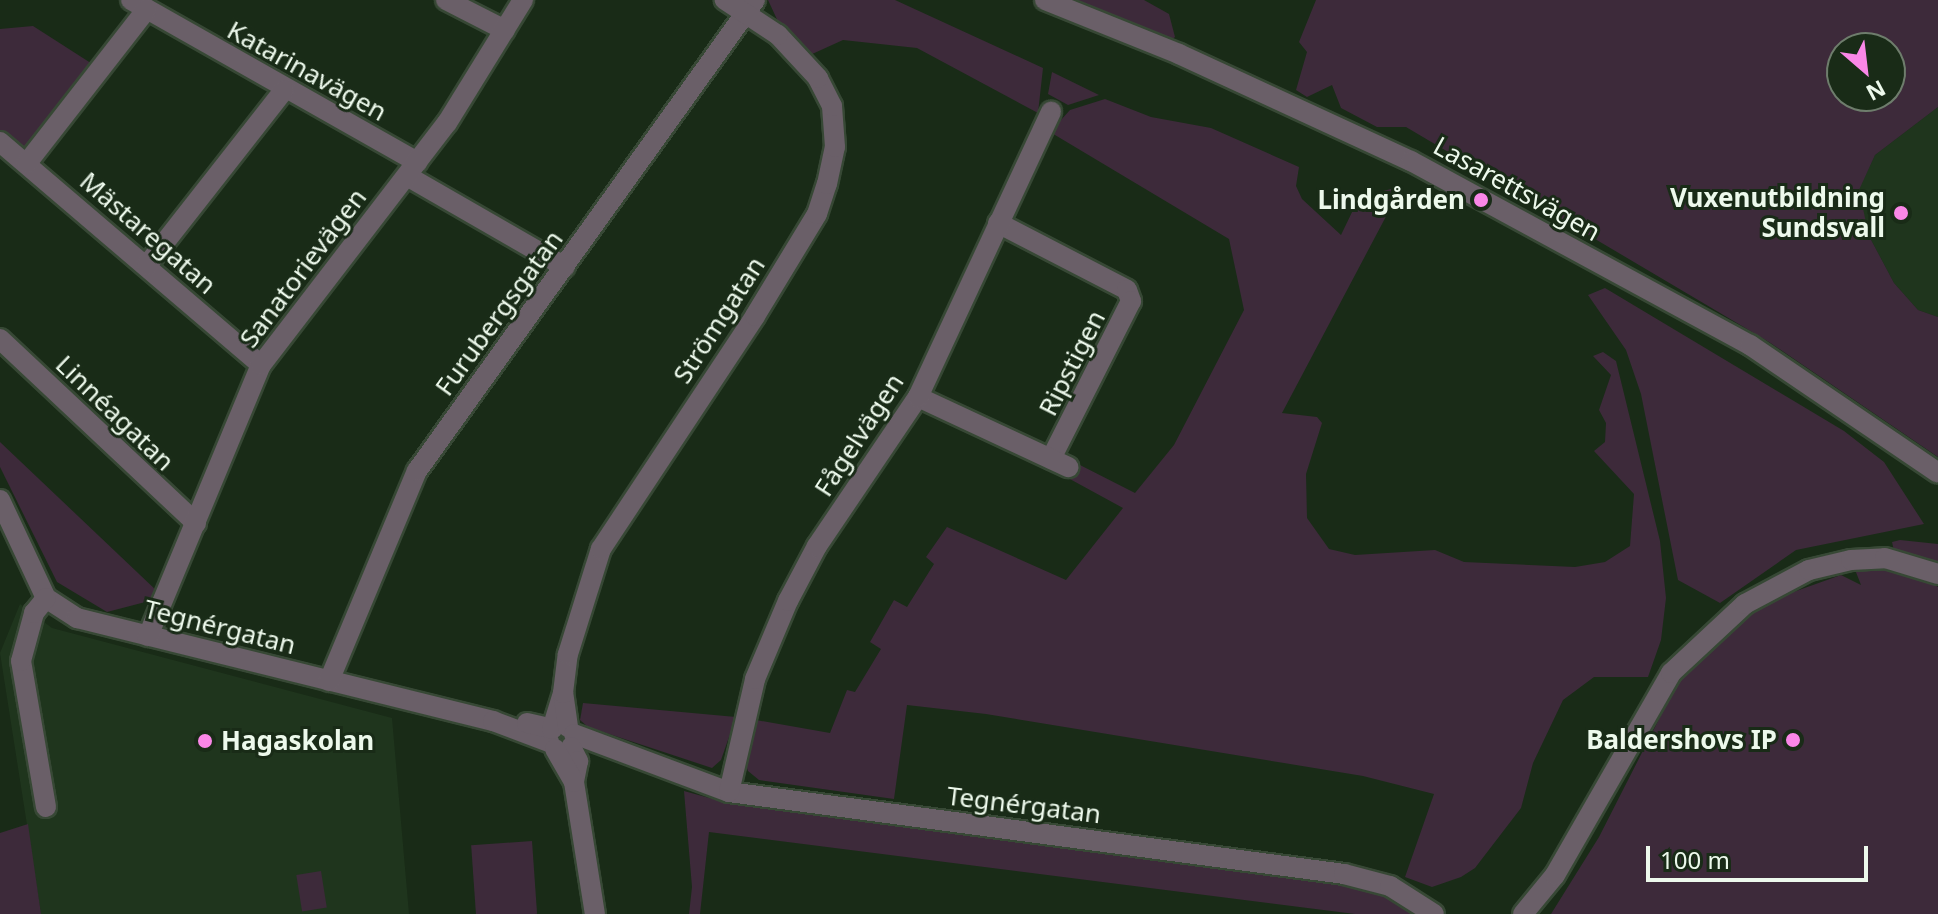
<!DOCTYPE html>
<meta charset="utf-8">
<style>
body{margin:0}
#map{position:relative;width:1938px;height:914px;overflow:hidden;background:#192b17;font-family:"Noto Sans",sans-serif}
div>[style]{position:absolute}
.built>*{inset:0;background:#1f351d}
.green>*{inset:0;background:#3d2a3a;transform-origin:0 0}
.roads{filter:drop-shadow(2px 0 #374835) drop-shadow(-2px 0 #374835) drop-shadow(0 2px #374835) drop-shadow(0 -2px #374835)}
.minor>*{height:20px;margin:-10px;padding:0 10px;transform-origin:10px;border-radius:10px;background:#6a5f68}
.dots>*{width:22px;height:22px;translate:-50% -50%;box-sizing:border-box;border:4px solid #192b17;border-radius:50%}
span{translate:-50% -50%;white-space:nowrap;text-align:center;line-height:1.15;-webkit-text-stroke:6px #192b17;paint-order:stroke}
.street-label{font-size:26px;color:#edf9ec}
.poi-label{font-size:26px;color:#edf9ec;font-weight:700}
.right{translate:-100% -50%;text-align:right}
.left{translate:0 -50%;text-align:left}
.north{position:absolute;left:1826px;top:32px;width:80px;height:80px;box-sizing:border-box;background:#192b17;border:2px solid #6e7d6c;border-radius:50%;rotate:152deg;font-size:22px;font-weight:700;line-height:32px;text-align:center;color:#edf9ec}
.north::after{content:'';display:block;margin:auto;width:28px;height:36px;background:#fa87e7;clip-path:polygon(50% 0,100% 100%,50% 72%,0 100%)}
.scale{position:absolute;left:1646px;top:846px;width:222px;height:36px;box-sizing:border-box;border:4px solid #edf9ec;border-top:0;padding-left:10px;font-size:24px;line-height:28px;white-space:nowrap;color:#edf9ec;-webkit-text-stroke:6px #192b17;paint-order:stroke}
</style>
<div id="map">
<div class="built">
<div style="clip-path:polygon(1938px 107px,1938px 317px,1918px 310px,1894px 283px,1869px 236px,1858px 190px,1875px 155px)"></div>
<div style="clip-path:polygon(20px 604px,52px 628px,392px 718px,409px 914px,41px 914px,0 653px)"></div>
</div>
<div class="green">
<div style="clip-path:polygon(768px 0,895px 0,1043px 68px,1038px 113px,917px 48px,843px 40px,810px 55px,781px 28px)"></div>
<div style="clip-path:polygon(1072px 0,1144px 0,1169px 14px,1175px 37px,1169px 42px)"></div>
<div style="clip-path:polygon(evenodd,1316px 0,1938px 0,1938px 107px,1875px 155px,1859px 190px,1869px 236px,1894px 283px,1918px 310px,1938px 317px,1938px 457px,1769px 342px,1406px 127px,1377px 127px,1341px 108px,1332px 85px,1307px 97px,1296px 90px,1307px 52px,1299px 42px,1316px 0,1842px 48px,1890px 48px,1890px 96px,1842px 96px,1842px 48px)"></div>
<div style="clip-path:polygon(33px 26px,97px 67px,25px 147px,0 132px,0 29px)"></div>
<div style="clip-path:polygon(1052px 72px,1099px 95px,1068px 105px,1048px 94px)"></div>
<div style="clip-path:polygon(1105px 99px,1151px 117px,1211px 128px,1299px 167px,1296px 186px,1302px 199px,1341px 235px,1354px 208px,1371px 194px,1391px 189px,1391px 207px,1282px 413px,1317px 417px,1322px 423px,1306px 474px,1307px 518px,1329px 549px,1355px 555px,1435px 550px,1464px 562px,1575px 567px,1605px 562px,1630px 546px,1634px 494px,1594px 451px,1605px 442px,1606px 423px,1599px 410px,1611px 375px,1593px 356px,1603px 352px,1616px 361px,1660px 541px,1666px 598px,1661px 640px,1648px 677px,1594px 677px,1563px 700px,1533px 763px,1521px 808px,1475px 868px,1461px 877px,1432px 887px,1405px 877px,1434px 794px,1363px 776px,986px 714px,907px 705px,894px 799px,759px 780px,748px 771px,744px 760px,756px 720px,830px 733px,847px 690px,855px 692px,881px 649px,870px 642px,894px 600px,907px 607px,934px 564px,926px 557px,947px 527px,1066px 580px,1123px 508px,1068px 478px,1076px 463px,1135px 493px,1174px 445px,1244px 310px,1229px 239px,1050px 132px,1070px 110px)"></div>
<div style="clip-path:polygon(1605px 288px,1844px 431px,1884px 462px,1924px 524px,1796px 550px,1720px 603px,1678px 580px,1641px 394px,1626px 350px,1588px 295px)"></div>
<div style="clip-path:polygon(0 442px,158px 592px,153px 600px,107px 612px,57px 582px,0 467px)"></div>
<div style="clip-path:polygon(1900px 540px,1938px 544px,1938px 567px,1894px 551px,1892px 542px)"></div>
<div style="clip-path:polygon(1885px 565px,1913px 571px,1938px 587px,1938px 914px,1551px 914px,1599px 837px,1681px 676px,1765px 602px,1841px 575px,1861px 585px,1854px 567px)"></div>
<div style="clip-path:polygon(583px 703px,736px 717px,721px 760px,712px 768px,588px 727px,580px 720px)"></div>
<div style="clip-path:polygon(684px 791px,731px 804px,1345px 885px,1385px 895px,1415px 914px,1355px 914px,709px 832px,700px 914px,689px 914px,692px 887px)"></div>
<div style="clip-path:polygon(28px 824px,41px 914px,0 914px,0 833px)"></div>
<div style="left:532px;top:841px;width:73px;height:61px;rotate:86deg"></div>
<div style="left:321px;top:871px;width:37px;height:25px;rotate:81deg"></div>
</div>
<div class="roads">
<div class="minor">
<div style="left:131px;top:0;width:329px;rotate:29.5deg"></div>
<div style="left:446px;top:0;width:66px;rotate:27deg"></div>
<div style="left:1045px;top:0;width:144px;rotate:21.9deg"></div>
<div style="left:1179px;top:54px;width:255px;rotate:24.8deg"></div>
<div style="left:1411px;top:161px;width:386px;rotate:28.5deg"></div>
<div style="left:1750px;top:345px;width:227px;rotate:34.2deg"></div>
<div style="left:0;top:142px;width:343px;rotate:40.5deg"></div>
<div style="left:27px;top:163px;width:195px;rotate:-52.1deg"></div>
<div style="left:407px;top:176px;width:182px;rotate:29.9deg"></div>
<div style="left:998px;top:223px;width:145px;rotate:27.4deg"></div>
<div style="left:1127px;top:290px;width:12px;rotate:70deg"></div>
<div style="left:1131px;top:301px;width:177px;rotate:116.9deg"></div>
<div style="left:147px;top:265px;width:222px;rotate:-51.9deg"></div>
<div style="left:0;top:339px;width:269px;rotate:43.2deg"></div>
<div style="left:918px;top:397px;width:166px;rotate:25deg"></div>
<div style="left:0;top:500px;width:108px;rotate:64.9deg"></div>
<div style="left:46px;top:598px;width:37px;rotate:33deg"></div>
<div style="left:77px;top:618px;width:429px;rotate:13.9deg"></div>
<div style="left:493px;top:721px;width:60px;rotate:20.6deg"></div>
<div style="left:148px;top:636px;width:294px;rotate:-67.4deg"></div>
<div style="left:261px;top:365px;width:305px;rotate:-52.5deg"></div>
<div style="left:447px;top:123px;width:145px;rotate:-58.3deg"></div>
<div style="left:329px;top:681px;width:228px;rotate:-67.3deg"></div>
<div style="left:417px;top:471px;width:580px;rotate:-54.34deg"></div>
<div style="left:527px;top:723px;width:26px;rotate:13deg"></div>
<div style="left:552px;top:729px;width:38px;rotate:-73deg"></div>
<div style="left:568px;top:727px;width:34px;rotate:-98deg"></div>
<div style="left:563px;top:693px;width:39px;rotate:-83deg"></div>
<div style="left:568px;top:654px;width:110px;rotate:-72.6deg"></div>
<div style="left:601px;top:549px;width:279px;rotate:-56.5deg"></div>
<div style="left:755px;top:316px;width:119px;rotate:-58.7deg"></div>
<div style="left:817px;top:214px;width:32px;rotate:-72deg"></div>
<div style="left:827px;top:184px;width:38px;rotate:-78deg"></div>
<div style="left:835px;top:147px;width:41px;rotate:-94.2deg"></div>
<div style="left:832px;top:106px;width:31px;rotate:-117deg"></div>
<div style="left:818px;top:78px;width:59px;rotate:-132.9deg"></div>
<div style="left:778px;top:35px;width:64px;rotate:-146.6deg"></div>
<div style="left:574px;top:734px;width:165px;rotate:20.5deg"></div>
<div style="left:729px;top:792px;width:620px;rotate:7.59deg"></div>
<div style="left:1344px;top:874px;width:48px;rotate:14.6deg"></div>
<div style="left:1390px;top:886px;width:52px;rotate:32.5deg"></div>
<div style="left:571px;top:747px;width:16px;rotate:63deg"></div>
<div style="left:578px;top:761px;width:21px;rotate:101deg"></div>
<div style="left:574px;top:782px;width:134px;rotate:81deg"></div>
<div style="left:555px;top:749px;width:38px;rotate:60deg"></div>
<div style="left:729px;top:792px;width:116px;rotate:-77deg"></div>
<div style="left:755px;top:679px;width:85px;rotate:-67.1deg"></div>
<div style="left:788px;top:601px;width:62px;rotate:-62.2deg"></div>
<div style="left:817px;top:546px;width:180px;rotate:-55.9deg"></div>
<div style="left:918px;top:397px;width:315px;rotate:-65deg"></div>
<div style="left:46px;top:807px;width:148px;rotate:-99.7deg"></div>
<div style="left:21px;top:661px;width:50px;rotate:-74.8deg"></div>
<div style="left:34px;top:613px;width:19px;rotate:-51deg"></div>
<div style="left:1523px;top:914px;width:50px;rotate:-50.6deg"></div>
<div style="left:1555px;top:875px;width:233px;rotate:-60.1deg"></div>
<div style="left:1671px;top:673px;width:101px;rotate:-43deg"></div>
<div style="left:1745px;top:604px;width:72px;rotate:-28deg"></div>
<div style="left:1809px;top:570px;width:43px;rotate:-13.4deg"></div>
<div style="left:1851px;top:560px;width:34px;rotate:-3deg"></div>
<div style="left:1885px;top:558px;width:55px;rotate:16.8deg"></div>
</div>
</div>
<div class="dots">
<div style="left:1481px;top:200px;background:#fa87e7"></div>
<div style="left:1901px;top:213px;background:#fa87e7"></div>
<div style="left:1793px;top:740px;background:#fa87e7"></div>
<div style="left:205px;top:741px;background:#fa87e7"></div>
</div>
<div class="street-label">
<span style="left:307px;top:71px;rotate:29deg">Katarinavägen</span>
<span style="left:1517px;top:189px;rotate:29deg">Lasarettsvägen</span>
<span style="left:148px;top:233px;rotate:41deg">Mästaregatan</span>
<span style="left:303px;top:268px;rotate:-53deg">Sanatorievägen</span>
<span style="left:499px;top:313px;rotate:-54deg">Furubergsgatan</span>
<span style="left:719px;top:320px;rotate:-57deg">Strömgatan</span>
<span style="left:1072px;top:363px;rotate:-63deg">Ripstigen</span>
<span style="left:115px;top:413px;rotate:44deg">Linnéagatan</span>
<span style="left:859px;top:435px;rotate:-57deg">Fågelvägen</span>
<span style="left:220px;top:627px;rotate:14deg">Tegnérgatan</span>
<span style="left:1024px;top:805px;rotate:7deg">Tegnérgatan</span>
</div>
<div class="poi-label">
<span class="right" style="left:1885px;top:213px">Vuxenutbildning<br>Sundsvall</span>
<span class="right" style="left:1465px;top:200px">Lindgården</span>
<span class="right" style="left:1777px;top:740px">Baldershovs IP</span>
<span class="left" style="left:221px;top:741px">Hagaskolan</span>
</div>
<div class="north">N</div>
<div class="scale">100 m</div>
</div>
